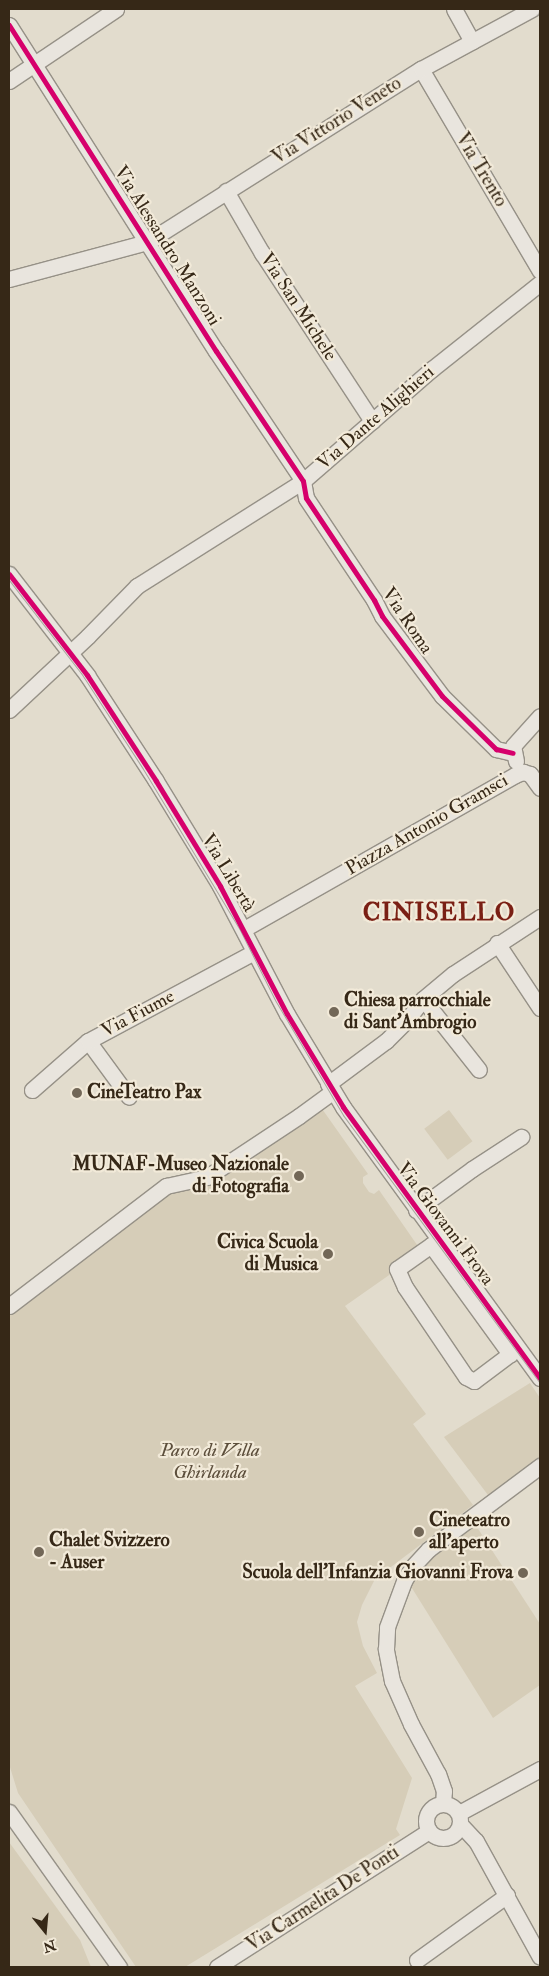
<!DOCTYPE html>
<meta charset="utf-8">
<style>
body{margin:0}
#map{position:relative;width:549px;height:1976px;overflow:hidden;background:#e2dccd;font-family:"IM FELL Double Pica",serif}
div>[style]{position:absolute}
.green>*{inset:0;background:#d6cdb8;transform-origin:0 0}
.roads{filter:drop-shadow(1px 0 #969187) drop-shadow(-1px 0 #969187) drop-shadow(0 1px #969187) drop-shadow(0 -1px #969187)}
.minor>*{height:15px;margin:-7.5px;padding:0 7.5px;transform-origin:7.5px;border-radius:7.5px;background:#e9e5de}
.minor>.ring{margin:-7.5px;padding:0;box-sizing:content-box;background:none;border:15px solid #e9e5de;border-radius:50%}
.tram>*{height:1px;margin:-0.5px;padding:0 0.5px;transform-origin:0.5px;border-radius:0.5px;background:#a8a49d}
.cycleway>*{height:5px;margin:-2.5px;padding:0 2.5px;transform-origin:2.5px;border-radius:2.5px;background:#d6006c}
.dots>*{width:14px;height:14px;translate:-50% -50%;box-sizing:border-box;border:2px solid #f2ead9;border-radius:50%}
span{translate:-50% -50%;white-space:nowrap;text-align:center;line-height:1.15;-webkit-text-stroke:4.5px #f2ead9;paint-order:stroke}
.street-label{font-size:19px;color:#362817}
.poi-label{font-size:19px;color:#362817;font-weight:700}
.left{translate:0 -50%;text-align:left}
.right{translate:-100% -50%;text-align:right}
.park-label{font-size:19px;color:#5c4e3b;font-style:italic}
.district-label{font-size:24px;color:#7a1f14;font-weight:700;letter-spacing:1px}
.frame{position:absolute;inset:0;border:10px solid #362817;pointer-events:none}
.north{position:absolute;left:20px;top:1906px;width:50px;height:50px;-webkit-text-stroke:4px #f2ead9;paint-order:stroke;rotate:163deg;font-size:14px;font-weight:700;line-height:20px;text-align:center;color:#362817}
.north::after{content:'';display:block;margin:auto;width:18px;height:22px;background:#362817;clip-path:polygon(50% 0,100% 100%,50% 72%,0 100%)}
</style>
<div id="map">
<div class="green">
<div style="clip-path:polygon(320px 1106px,368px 1174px,363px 1177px,363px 1183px,369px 1192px,374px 1194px,379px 1190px,422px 1252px,345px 1306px,426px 1414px,413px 1424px,473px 1505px,375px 1579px,362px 1605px,357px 1622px,363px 1646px,377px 1673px,355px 1686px,412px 1778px,396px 1829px,400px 1835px,185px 1967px,136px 1967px,18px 1793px,9px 1764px,9px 1315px,170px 1191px)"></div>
<div style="left:449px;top:1110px;width:39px;height:31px;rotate:53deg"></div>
<div style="clip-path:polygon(530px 1383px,540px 1398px,540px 1457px,488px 1495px,444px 1437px)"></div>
<div style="clip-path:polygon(473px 1521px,540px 1624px,540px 1685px,493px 1718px,410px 1585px,418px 1569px,434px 1552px)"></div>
<div style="clip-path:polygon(9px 1842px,80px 1940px,91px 1967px,9px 1966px)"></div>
</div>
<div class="roads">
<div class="minor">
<div style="left:454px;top:9px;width:37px;rotate:61deg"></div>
<div style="left:9px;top:25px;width:386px;rotate:57.6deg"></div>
<div style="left:216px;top:351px;width:156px;rotate:56.2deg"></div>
<div style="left:303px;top:481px;width:17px;rotate:80deg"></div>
<div style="left:306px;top:498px;width:123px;rotate:56.3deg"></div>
<div style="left:374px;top:600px;width:18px;rotate:63deg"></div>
<div style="left:382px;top:616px;width:100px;rotate:53.1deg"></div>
<div style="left:442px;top:696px;width:76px;rotate:44.5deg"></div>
<div style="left:496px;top:749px;width:17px;rotate:13deg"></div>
<div style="left:421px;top:69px;width:234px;rotate:59.5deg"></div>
<div style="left:9px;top:81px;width:129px;rotate:-33.9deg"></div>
<div style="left:226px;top:191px;width:72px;rotate:59.9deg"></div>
<div style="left:262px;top:253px;width:201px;rotate:56.8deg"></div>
<div style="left:9px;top:279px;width:143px;rotate:-15deg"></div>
<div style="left:147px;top:242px;width:324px;rotate:-32.3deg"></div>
<div style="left:421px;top:69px;width:126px;rotate:-28.4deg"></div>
<div style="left:9px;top:574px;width:128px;rotate:52.3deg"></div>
<div style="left:87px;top:675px;width:126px;rotate:56.9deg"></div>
<div style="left:156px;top:781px;width:123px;rotate:58.6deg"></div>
<div style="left:220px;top:886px;width:144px;rotate:62.4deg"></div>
<div style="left:287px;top:1014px;width:109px;rotate:58.9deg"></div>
<div style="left:343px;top:1107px;width:335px;rotate:54deg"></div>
<div style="left:9px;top:710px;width:108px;rotate:-43.1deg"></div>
<div style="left:88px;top:636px;width:70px;rotate:-45.6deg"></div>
<div style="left:137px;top:586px;width:196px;rotate:-32.3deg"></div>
<div style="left:303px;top:481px;width:171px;rotate:-41deg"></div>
<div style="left:432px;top:369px;width:138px;rotate:-38.5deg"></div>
<div style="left:516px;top:761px;width:15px;rotate:-101deg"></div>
<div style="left:513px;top:746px;width:40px;rotate:-48deg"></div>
<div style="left:244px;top:929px;width:312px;rotate:-29.6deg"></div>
<div style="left:515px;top:775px;width:9px;rotate:-21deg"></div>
<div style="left:523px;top:772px;width:7px;rotate:16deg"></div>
<div style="left:530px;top:774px;width:17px;rotate:54deg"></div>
<div style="left:497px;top:943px;width:78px;rotate:56.5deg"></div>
<div style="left:423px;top:999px;width:90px;rotate:51.7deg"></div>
<div style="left:88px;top:1041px;width:69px;rotate:53.8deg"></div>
<div style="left:328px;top:1084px;width:72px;rotate:-36.6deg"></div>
<div style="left:386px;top:1041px;width:28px;rotate:-45deg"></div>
<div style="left:406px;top:1021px;width:28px;rotate:-52deg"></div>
<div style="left:423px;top:999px;width:39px;rotate:-40deg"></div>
<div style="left:453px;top:974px;width:104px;rotate:-33.2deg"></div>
<div style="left:32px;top:1090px;width:74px;rotate:-41.2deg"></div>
<div style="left:88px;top:1041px;width:188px;rotate:-28.2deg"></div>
<div style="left:416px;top:1210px;width:69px;rotate:-36.2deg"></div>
<div style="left:472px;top:1169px;width:59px;rotate:-33.1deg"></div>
<div style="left:431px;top:1245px;width:135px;rotate:54.1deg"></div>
<div style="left:510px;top:1354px;width:45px;rotate:143.1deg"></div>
<div style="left:474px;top:1381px;width:9px;rotate:-153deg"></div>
<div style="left:466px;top:1377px;width:109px;rotate:-124.1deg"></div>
<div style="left:405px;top:1287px;width:20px;rotate:-114deg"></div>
<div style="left:397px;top:1269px;width:42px;rotate:-35.2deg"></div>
<div style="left:9px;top:1306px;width:198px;rotate:-37.4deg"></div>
<div style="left:166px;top:1186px;width:42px;rotate:-12.4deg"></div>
<div style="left:207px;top:1177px;width:110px;rotate:-33.5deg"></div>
<div style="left:299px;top:1116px;width:41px;rotate:-36deg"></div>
<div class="ring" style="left:426px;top:1804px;width:19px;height:19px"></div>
<div style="left:443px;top:1804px;width:13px;rotate:-86deg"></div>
<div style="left:444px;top:1791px;width:18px;rotate:-109deg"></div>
<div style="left:438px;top:1774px;width:57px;rotate:-118.4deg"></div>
<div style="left:411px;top:1724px;width:47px;rotate:-113.8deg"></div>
<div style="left:392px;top:1681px;width:33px;rotate:-101deg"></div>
<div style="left:386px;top:1649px;width:22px;rotate:-87deg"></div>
<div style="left:387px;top:1627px;width:49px;rotate:-69.7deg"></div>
<div style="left:404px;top:1581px;width:17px;rotate:-59deg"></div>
<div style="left:413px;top:1566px;width:23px;rotate:-47deg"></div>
<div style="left:429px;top:1549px;width:139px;rotate:-36.8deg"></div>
<div style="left:9px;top:1812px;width:190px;rotate:54.6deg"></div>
<div style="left:459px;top:1813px;width:92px;rotate:-28.5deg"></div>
<div style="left:460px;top:1824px;width:23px;rotate:47deg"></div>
<div style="left:476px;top:1841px;width:132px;rotate:61.1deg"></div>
<div style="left:417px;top:1960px;width:111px;rotate:-35.8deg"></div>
<div style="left:217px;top:1967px;width:252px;rotate:-32.7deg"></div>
</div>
</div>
<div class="tram">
<div style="left:9px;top:580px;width:118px;rotate:52.3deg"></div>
<div style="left:81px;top:673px;width:114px;rotate:57.1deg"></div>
<div style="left:143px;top:769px;width:186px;rotate:58.9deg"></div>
<div style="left:239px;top:928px;width:80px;rotate:63.4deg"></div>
<div style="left:275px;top:1000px;width:134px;rotate:59.4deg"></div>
<div style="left:343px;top:1115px;width:333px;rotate:53.7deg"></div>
</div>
<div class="cycleway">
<div style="left:9px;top:25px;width:386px;rotate:57.6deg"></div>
<div style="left:216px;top:351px;width:156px;rotate:56.2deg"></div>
<div style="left:303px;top:481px;width:17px;rotate:80deg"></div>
<div style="left:306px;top:498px;width:123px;rotate:56.3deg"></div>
<div style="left:374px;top:600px;width:18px;rotate:63deg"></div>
<div style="left:382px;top:616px;width:100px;rotate:53.1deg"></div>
<div style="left:442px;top:696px;width:76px;rotate:44.5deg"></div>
<div style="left:496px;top:749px;width:17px;rotate:13deg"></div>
<div style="left:9px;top:574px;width:128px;rotate:52.3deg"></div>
<div style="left:87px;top:675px;width:126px;rotate:56.9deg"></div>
<div style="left:156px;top:781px;width:123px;rotate:58.6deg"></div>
<div style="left:220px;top:886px;width:144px;rotate:62.4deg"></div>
<div style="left:287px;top:1014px;width:109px;rotate:58.9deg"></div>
<div style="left:343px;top:1107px;width:335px;rotate:54deg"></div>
</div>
<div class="dots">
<div style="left:334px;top:1012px;background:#726757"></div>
<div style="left:77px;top:1093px;background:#726757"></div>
<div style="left:299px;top:1176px;background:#726757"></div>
<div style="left:328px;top:1254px;background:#726757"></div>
<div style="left:419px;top:1532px;background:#726757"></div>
<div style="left:39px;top:1552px;background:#726757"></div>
<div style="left:523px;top:1573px;background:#726757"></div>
</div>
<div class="street-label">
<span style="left:337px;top:121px;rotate:-32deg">Via Vittorio Veneto</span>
<span style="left:481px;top:170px;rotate:59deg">Via Trento</span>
<span style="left:167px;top:246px;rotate:58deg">Via Alessandro Manzoni</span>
<span style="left:298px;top:307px;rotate:57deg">Via San Michele</span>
<span style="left:376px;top:418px;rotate:-41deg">Via Dante Alighieri</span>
<span style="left:407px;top:621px;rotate:56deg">Via Roma</span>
<span style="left:427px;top:825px;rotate:-30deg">Piazza Antonio Gramsci</span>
<span style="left:228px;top:873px;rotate:59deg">Via Libertà</span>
<span style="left:138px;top:1014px;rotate:-28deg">Via Fiume</span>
<span style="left:445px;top:1224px;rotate:53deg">Via Giovanni Frova</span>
<span style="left:323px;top:1899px;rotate:-33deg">Via Carmelita De Ponti</span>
</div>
<div class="poi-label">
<span class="left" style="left:344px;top:1012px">Chiesa parrocchiale<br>di Sant'Ambrogio</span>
<span class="left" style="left:87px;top:1093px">CineTeatro Pax</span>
<span class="right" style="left:289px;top:1176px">MUNAF-Museo Nazionale<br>di Fotografia</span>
<span class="right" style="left:318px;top:1254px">Civica Scuola<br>di Musica</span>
<span class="left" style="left:429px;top:1532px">Cineteatro<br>all'aperto</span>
<span class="left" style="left:49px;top:1552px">Chalet Svizzero<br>- Auser</span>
<span class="right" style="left:513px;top:1573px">Scuola dell'Infanzia Giovanni Frova</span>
</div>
<div class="park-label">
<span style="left:210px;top:1462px">Parco di Villa<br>Ghirlanda</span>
</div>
<div class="district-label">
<span style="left:439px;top:913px">CINISELLO</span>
</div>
<div class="frame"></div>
<div class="north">N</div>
</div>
